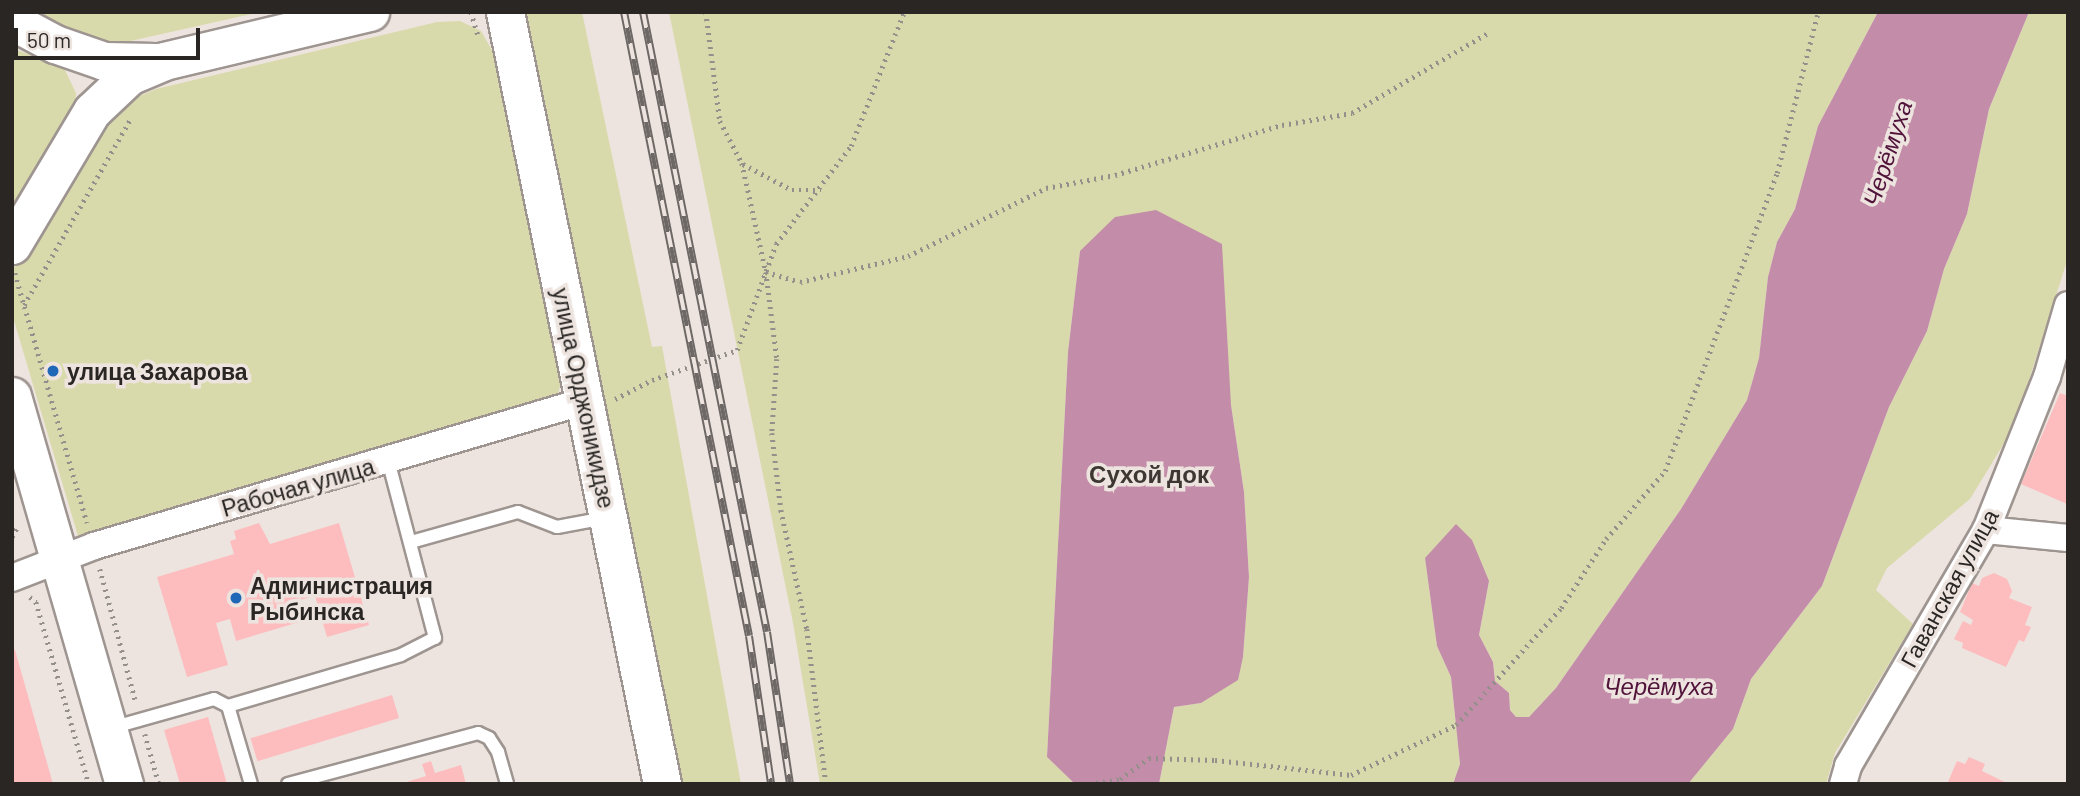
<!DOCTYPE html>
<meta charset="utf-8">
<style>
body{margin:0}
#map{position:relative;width:2080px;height:796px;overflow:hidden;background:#ede4df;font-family:Barlow,sans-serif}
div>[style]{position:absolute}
.green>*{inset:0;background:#d9daab}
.water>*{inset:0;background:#c38da9}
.building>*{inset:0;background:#fdbdbf;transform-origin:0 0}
.path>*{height:4.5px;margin-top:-2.25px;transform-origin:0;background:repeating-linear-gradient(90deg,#958f8b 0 2px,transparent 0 7px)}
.roads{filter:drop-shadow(2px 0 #9e9591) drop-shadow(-2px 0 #9e9591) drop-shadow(0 2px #9e9591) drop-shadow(0 -2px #9e9591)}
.lane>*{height:12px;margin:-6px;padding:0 6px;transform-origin:6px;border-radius:6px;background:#fff}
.street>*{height:26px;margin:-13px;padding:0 13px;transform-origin:13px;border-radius:13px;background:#fff}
.secondary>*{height:37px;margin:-18.5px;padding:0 18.5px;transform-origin:18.5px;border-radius:18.5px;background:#fff}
.rail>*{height:8px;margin-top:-4px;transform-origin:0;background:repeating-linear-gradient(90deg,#ede4df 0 16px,#6d6865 0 32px);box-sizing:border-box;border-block:2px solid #6d6865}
.dots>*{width:19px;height:19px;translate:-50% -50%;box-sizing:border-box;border:4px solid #ede4df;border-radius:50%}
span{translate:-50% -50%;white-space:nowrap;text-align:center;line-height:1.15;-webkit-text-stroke:7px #ede4df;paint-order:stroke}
.poi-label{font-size:23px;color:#292624;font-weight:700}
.left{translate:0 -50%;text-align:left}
.street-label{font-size:23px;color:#292624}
.water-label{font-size:24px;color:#52133b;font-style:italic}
.neighbourhood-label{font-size:24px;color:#3d3632;font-weight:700}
.frame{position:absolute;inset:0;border:14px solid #292624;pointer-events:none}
.scale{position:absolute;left:14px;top:28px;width:186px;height:32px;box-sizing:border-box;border:4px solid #292624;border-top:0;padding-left:9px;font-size:21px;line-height:24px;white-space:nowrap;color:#292624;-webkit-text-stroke:5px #ede4df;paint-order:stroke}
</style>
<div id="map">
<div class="green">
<div style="clip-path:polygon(27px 12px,260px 12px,117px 44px,88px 40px)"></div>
<div style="clip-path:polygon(520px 12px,582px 12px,652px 347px,662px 346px,741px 784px,674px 784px)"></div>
<div style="clip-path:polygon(669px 12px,1878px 12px,1818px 126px,1795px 209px,1777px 242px,1768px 277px,1759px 358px,1747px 400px,1681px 509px,1556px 688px,1529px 717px,1516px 717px,1510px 710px,1509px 693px,1495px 681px,1493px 662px,1479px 635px,1489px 581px,1425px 558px,1437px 646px,1451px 677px,1460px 764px,1453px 784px,1159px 784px,1174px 707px,1201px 703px,1243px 657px,1249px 577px,1244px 492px,1231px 405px,1080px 251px,1068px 352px,1047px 757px,1075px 784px,820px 784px,793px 623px)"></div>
<div style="clip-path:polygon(2029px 12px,2068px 12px,2068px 258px,2014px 427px,1970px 499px,1887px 568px,1876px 590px,1913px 624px,1835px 753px,1826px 784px,1688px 784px,1733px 729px,1751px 679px,1822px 586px,1889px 407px,1927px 331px,1944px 269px,1967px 214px,1989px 109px)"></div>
<div style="clip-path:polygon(460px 21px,481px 31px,493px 52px,561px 381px,558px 395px,78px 536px,12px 314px,12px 271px,92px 133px,123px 103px,156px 89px,437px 22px)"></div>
<div style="clip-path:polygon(12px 48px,64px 68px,76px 93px,75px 106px,12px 224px)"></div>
</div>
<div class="water">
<div style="clip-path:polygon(1878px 12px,2029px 12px,1989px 109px,1967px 214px,1944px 269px,1927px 331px,1889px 407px,1822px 586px,1751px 679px,1733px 729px,1688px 784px,1453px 784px,1460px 764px,1451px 677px,1437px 646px,1425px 558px,1456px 524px,1472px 540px,1489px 581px,1479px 635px,1493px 662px,1495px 681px,1509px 693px,1510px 710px,1516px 717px,1529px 717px,1556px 688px,1681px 509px,1747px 400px,1759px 358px,1768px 277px,1777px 242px,1795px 209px,1818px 126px)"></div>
<div style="clip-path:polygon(1156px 210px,1222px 244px,1231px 405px,1244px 492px,1249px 577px,1243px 657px,1238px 680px,1201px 703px,1174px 707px,1159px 784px,1075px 784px,1047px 757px,1068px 352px,1080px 251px,1115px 217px)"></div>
</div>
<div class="building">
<div style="clip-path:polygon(2060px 393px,2068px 396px,2067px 504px,2021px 484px)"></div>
<div style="clip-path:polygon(259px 523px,270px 544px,339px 523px,369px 625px,327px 637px,315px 596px,300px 600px,306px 620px,236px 641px,230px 619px,216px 623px,228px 665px,187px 677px,157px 577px,234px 554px,230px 541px,236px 539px,234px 531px)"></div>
<div style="clip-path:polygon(1994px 573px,2007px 579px,2012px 591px,2009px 598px,2032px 607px,2025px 625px,2031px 627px,2024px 642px,2019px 640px,2006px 667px,1962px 648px,1963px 643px,1954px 639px,1963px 621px,1971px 625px,1973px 620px,1960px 612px,1972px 583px,1979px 586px,1982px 578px)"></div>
<div style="clip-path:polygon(12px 648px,15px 650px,53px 784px,12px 784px)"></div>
<div style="left:392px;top:695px;width:24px;height:148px;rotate:73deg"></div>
<div style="clip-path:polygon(208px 717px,227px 784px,180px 784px,164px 730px)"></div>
<div style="clip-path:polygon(1969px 757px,1985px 764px,1982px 771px,2009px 784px,1947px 784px,1957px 761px,1965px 764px)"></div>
<div style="clip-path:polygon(431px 761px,435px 773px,461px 765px,466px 784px,400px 784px,426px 776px,422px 764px)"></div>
</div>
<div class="path">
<div style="left:471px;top:12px;width:27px;rotate:73deg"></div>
<div style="left:706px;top:12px;width:110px;rotate:82.7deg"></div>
<div style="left:720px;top:121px;width:47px;rotate:62.4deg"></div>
<div style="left:742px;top:163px;width:112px;rotate:77.6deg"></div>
<div style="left:766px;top:272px;width:88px;rotate:82.8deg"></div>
<div style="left:777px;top:359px;width:74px;rotate:93.9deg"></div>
<div style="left:772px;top:433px;width:78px;rotate:83.3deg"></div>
<div style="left:781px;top:510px;width:122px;rotate:77.7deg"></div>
<div style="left:807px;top:629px;width:156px;rotate:83deg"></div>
<div style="left:743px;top:164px;width:55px;rotate:28deg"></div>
<div style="left:792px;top:190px;width:29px"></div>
<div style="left:766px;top:272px;width:35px;rotate:16deg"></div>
<div style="left:800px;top:282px;width:111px;rotate:-13.5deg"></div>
<div style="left:908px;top:256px;width:154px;rotate:-26.2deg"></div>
<div style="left:1046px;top:188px;width:70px;rotate:-10.7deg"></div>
<div style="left:1115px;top:175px;width:174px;rotate:-16.7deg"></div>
<div style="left:1282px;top:125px;width:71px;rotate:-9.7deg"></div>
<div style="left:1352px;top:113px;width:158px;rotate:-30.5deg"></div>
<div style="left:15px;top:273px;width:260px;rotate:73.9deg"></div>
<div style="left:24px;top:305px;width:215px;rotate:-60.2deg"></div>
<div style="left:615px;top:399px;width:42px;rotate:-27.2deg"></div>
<div style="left:652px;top:380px;width:90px;rotate:-19.4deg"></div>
<div style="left:737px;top:350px;width:113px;rotate:-69.8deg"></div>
<div style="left:776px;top:244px;width:123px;rotate:-52.6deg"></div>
<div style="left:851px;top:146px;width:144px;rotate:-68.4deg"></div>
<div style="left:12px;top:537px;width:13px;rotate:-63deg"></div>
<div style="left:100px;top:569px;width:138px;rotate:74.9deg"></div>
<div style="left:30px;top:597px;width:8px;rotate:40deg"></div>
<div style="left:36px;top:602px;width:190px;rotate:73.8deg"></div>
<div style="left:145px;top:734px;width:52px;rotate:74.4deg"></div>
<div style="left:1089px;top:784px;width:31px;rotate:-9deg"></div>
<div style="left:1120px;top:779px;width:36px;rotate:-36deg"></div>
<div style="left:1149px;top:758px;width:66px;rotate:1.7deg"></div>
<div style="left:1215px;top:760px;width:137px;rotate:6.3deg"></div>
<div style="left:1351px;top:775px;width:116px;rotate:-25.5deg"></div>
<div style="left:1456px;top:725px;width:157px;rotate:-48.1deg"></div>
<div style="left:1561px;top:608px;width:82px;rotate:-56.9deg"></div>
<div style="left:1606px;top:539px;width:90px;rotate:-49.1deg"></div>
<div style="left:1665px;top:471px;width:318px;rotate:-69.4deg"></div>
<div style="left:1777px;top:173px;width:166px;rotate:-75.7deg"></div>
</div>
<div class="roads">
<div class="lane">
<div style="left:411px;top:542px;width:111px;rotate:-15.7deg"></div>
<div style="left:518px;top:512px;width:42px;rotate:21deg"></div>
<div style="left:557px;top:527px;width:49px;rotate:-10.6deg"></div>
<div style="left:228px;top:706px;width:81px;rotate:73.6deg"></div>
<div style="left:111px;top:728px;width:107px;rotate:-15.7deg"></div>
<div style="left:214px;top:699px;width:16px;rotate:27deg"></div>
<div style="left:228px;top:706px;width:180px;rotate:-16.4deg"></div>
<div style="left:401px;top:655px;width:38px;rotate:-27deg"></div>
<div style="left:435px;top:638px;width:184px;rotate:-104.8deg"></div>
<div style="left:288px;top:784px;width:197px;rotate:-15deg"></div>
<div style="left:478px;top:733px;width:12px;rotate:24deg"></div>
<div style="left:489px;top:738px;width:17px;rotate:57deg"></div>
<div style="left:498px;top:752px;width:33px;rotate:74deg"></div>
</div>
<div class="street">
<div style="left:1986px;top:530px;width:82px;rotate:5.6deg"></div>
<div style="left:12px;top:578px;width:88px;rotate:-21.3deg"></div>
<div style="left:94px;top:546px;width:512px;rotate:-16.45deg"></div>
<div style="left:1843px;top:784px;width:19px;rotate:-74deg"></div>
<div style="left:1848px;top:766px;width:273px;rotate:-59.7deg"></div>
<div style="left:1986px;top:530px;width:165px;rotate:-68.3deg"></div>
<div style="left:2047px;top:377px;width:75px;rotate:-73.7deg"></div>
</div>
<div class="secondary">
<div style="left:505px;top:12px;width:788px;rotate:78.5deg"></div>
<div style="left:12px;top:21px;width:49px;rotate:28.1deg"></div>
<div style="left:55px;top:44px;width:52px;rotate:19.1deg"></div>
<div style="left:104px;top:61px;width:52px;rotate:1.1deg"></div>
<div style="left:12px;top:245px;width:156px;rotate:-59.2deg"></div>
<div style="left:92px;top:111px;width:51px;rotate:-43.4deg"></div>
<div style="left:129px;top:76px;width:38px;rotate:-23deg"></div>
<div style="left:164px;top:61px;width:212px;rotate:-13.4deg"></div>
<div style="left:12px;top:396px;width:404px;rotate:73.9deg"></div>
</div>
</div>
<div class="rail">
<div style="left:624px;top:12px;width:636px;rotate:78.67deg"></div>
<div style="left:749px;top:636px;width:150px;rotate:81.5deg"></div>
<div style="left:643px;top:12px;width:632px;rotate:78.69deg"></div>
<div style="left:767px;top:632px;width:154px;rotate:81.4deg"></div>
</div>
<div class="dots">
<div style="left:53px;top:371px;background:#2167b7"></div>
<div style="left:236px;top:598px;background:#2167b7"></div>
</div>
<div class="poi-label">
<span class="left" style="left:67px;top:371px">улица Захарова</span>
<span class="left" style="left:250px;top:598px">Администрация<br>Рыбинска</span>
</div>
<div class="street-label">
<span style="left:584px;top:398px;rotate:78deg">улица Орджоникидзе</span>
<span style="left:298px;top:487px;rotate:-16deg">Рабочая улица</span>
<span style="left:1949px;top:588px;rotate:-61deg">Гаванская улица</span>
</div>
<div class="water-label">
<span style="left:1887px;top:153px;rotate:-72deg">Черёмуха</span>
<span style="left:1659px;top:686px">Черёмуха</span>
</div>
<div class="neighbourhood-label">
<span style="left:1149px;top:474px">Сухой док</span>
</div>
<div class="frame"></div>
<div class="scale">50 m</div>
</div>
